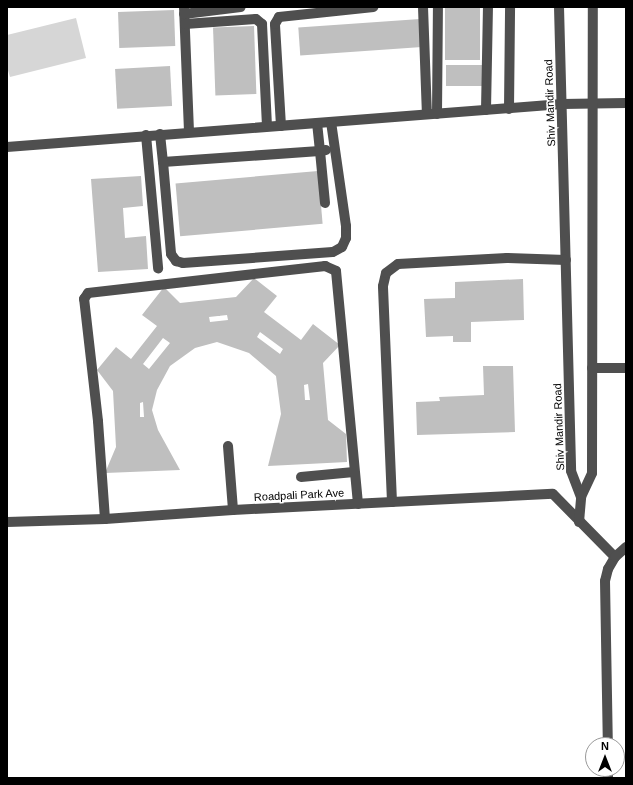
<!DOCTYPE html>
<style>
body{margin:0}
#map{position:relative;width:633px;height:785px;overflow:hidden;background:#fff;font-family:Arial,sans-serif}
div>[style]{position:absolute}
.green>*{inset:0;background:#d6d6d6}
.building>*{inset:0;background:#bfbfbf;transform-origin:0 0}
.minor>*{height:10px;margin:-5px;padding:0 5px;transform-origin:5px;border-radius:5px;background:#4f4f4f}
span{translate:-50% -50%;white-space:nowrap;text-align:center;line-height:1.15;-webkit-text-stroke:3px #fff;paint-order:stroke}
.street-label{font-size:11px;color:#000}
.frame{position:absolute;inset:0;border:8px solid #000;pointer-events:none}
.north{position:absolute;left:585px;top:737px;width:40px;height:40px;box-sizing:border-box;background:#fff;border:1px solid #999;border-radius:50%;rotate:0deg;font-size:11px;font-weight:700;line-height:16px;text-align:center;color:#000}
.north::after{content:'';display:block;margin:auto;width:14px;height:18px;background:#000;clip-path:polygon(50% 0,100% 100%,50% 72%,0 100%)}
</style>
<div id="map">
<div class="green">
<div style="clip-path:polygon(76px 18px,86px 58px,10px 77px,7px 67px,7px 35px)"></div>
</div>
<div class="building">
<div style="left:445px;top:7px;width:35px;height:53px"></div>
<div style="left:174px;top:10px;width:36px;height:56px;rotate:88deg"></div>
<div style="left:420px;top:19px;width:28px;height:122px;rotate:86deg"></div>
<div style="left:254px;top:26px;width:68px;height:41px;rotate:88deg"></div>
<div style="left:446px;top:65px;width:37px;height:21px"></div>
<div style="left:170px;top:66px;width:40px;height:55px;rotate:87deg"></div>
<div style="left:318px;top:171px;width:53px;height:143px;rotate:85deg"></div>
<div style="clip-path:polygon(141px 176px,143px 206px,123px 208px,125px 238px,146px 236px,148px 269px,98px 272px,91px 179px)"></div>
<div style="clip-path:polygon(evenodd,254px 278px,277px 296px,264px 312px,301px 340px,313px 324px,340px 345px,323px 363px,328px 420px,346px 434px,347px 462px,268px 466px,281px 414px,276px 376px,249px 353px,217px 342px,195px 348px,170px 366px,157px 390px,152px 410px,158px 430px,180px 470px,105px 473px,116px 447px,113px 391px,97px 370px,116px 347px,131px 359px,157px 326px,142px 315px,164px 287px,180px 303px,236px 297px,254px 278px,227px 315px,228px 320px,210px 322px,209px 317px,227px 315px,254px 278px,260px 332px,283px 349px,280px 354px,257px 337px,260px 332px,254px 278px,163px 338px,170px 343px,149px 369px,143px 364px,163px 338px,254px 278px,308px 384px,310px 400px,305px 400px,304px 385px,308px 384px,254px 278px,143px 402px,144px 417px,140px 417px,140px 403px,143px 402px)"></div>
<div style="clip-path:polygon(523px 279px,524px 320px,471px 322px,471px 342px,453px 342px,453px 336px,426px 337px,424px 299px,455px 298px,455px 282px)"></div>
<div style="clip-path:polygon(483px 366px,513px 366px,515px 432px,417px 435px,416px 402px,440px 401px,439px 397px,484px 395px)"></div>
</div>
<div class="minor">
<div style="left:184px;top:7px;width:125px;rotate:87.7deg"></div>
<div style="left:423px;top:7px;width:107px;rotate:87.9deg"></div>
<div style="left:559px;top:7px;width:464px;rotate:88.5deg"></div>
<div style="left:571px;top:471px;width:28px;rotate:69deg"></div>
<div style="left:184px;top:14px;width:57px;rotate:-7deg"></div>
<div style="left:185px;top:24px;width:71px;rotate:-4deg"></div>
<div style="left:256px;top:19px;width:8px;rotate:40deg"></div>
<div style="left:262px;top:24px;width:102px;rotate:87.2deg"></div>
<div style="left:509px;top:109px;width:102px;rotate:-89.4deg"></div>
<div style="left:486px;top:110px;width:103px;rotate:-88.9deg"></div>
<div style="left:437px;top:114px;width:107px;rotate:-89.5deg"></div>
<div style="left:281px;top:126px;width:102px;rotate:-93.4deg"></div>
<div style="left:275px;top:24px;width:8px;rotate:-60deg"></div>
<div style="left:279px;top:17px;width:95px;rotate:-6.1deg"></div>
<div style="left:160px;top:134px;width:28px;rotate:84deg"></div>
<div style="left:163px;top:162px;width:157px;rotate:-4deg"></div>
<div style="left:320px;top:151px;width:28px;rotate:-96deg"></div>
<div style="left:146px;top:135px;width:134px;rotate:84.8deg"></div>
<div style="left:7px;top:147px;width:557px;rotate:-4.43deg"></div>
<div style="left:562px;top:104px;width:64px;rotate:-0.9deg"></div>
<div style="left:163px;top:162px;width:92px;rotate:85deg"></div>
<div style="left:171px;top:254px;width:9px;rotate:54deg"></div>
<div style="left:176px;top:261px;width:7px;rotate:16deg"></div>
<div style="left:183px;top:263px;width:150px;rotate:-4.2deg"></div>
<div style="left:333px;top:252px;width:10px;rotate:-29deg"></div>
<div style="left:342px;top:247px;width:10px;rotate:-66deg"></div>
<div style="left:346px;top:238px;width:12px;rotate:-90deg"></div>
<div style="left:346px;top:226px;width:105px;rotate:-98.2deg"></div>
<div style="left:325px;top:203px;width:52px;rotate:-95.5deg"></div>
<div style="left:320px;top:151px;width:6px;rotate:-9deg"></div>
<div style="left:592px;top:368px;width:34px"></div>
<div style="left:228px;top:446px;width:64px;rotate:85.5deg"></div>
<div style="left:301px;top:477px;width:53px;rotate:-5.4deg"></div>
<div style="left:392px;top:502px;width:216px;rotate:-92.4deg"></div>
<div style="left:383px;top:286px;width:13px;rotate:-77deg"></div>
<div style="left:386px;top:273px;width:15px;rotate:-37deg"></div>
<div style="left:398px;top:264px;width:109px;rotate:-3.2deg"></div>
<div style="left:507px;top:258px;width:59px;rotate:1.9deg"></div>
<div style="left:105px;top:519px;width:98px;rotate:-94.1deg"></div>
<div style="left:98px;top:421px;width:123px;rotate:-96.5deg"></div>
<div style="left:84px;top:299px;width:7px;rotate:-56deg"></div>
<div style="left:88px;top:293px;width:239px;rotate:-6.5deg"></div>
<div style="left:325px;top:266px;width:12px;rotate:24deg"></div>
<div style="left:336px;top:271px;width:234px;rotate:84.6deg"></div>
<div style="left:7px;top:522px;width:98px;rotate:-1.8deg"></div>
<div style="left:105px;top:519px;width:128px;rotate:-4deg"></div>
<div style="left:233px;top:510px;width:320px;rotate:-2.9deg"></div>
<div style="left:553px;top:494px;width:88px;rotate:45.5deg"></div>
<div style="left:615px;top:557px;width:14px;rotate:120deg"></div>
<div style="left:608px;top:569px;width:12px;rotate:104deg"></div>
<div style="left:605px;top:581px;width:164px;rotate:89deg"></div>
<div style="left:579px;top:522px;width:25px;rotate:-85deg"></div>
<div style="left:581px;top:497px;width:26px;rotate:-65deg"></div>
<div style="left:592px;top:473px;width:466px;rotate:-89.9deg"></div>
<div style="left:615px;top:557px;width:15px;rotate:-42deg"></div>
<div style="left:608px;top:769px;width:9px;rotate:90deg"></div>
</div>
<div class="street-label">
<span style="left:550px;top:103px;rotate:-92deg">Shiv Mandir Road</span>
<span style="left:559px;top:427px;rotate:-92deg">Shiv Mandir Road</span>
<span style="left:299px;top:495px;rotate:-3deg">Roadpali Park Ave</span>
</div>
<div class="frame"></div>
<div class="north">N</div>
</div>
